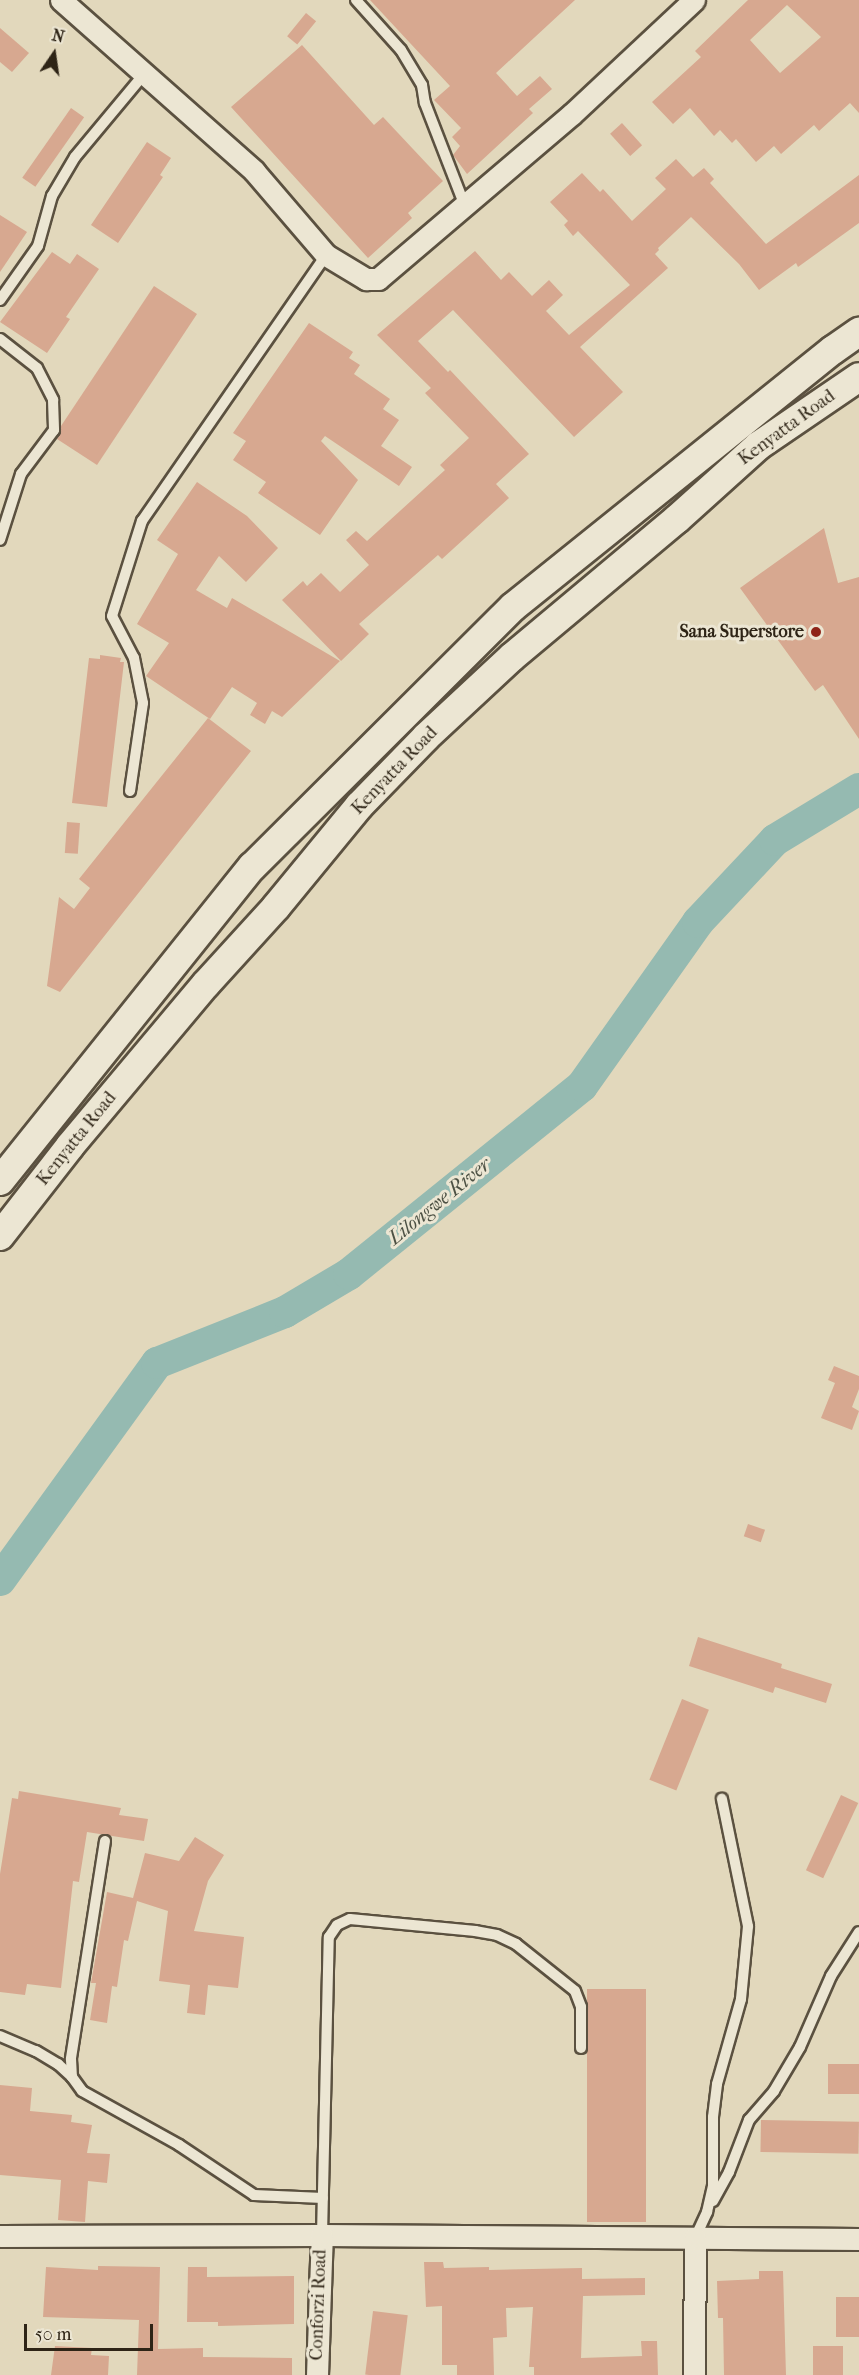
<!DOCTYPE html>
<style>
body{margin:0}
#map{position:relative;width:859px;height:2375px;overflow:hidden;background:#e2d8bc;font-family:"IM FELL French Canon",serif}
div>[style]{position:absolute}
.river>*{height:32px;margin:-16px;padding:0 16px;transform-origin:16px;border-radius:16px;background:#95bab1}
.building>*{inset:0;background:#d7a890;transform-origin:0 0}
.roads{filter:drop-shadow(2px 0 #5b5140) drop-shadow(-2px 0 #5b5140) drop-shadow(0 2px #5b5140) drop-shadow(0 -2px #5b5140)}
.lane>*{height:10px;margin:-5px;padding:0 5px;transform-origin:5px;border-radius:5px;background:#ece6d3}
.street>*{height:21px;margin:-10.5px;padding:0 10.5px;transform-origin:10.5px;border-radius:10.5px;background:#ece6d3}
.secondary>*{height:28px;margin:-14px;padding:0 14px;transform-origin:14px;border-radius:14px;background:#ece6d3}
.dots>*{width:16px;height:16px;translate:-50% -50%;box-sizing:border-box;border:3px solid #ece6d3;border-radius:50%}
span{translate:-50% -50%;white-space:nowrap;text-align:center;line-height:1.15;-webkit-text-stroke:6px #ece6d3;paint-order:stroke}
.street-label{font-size:18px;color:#2e2416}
.poi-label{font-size:18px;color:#2e2416;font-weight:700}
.right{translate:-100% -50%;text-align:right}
.water-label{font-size:20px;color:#4d5144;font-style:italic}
.north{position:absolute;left:24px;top:24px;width:60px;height:60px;-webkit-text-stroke:4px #ece6d3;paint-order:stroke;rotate:13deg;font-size:16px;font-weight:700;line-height:24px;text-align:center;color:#2e2416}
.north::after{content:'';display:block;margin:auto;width:21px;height:27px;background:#2e2416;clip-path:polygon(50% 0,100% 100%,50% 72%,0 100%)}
.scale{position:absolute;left:24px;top:2324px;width:129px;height:27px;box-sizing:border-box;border:3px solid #2e2416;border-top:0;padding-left:8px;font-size:18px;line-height:21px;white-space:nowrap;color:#2e2416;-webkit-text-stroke:4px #ece6d3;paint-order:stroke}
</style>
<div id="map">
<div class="river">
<div style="left:0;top:1580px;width:268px;rotate:-54.1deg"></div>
<div style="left:157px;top:1363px;width:138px;rotate:-21.7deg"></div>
<div style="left:285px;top:1312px;width:74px;rotate:-30.7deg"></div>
<div style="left:349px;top:1274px;width:299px;rotate:-38.9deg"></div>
<div style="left:582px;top:1086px;width:201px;rotate:-54.7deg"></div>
<div style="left:698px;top:922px;width:112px;rotate:-46.8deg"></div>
<div style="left:775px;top:840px;width:98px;rotate:-31.3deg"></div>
</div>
<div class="building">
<div style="clip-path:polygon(370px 0,575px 0,496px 73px,517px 96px,540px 76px,552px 89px,529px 109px,533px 113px,467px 174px,453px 155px,460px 146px,452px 137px,461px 128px,434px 100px,450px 86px)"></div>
<div style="clip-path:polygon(evenodd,748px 0,859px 0,859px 113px,850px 103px,819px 131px,814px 125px,781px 154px,774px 146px,756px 162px,736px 139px,732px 143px,720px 130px,714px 136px,690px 108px,673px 124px,652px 102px,701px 57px,695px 51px,748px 0,787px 5px,821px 37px,780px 73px,750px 40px,787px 5px)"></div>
<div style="left:306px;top:13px;width:13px;height:30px;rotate:39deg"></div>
<div style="clip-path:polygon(0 28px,29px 53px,12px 72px,0 62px)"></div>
<div style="clip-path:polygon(302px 45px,374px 125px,383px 117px,443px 181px,408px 213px,412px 218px,368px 258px,231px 107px)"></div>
<div style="left:71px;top:108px;width:16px;height:85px;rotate:35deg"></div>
<div style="left:622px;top:123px;width:30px;height:16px;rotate:48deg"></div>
<div style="clip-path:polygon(147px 142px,171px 158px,160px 175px,163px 177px,118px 243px,91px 225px)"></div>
<div style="clip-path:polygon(676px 159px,693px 177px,704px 168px,714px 179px,710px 183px,766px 244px,859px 175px,859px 223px,798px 267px,796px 263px,759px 290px,739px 264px,691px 217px,658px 248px,659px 250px,655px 254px,668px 268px,580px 347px,623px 392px,574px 437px,453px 310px,418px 341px,448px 372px,450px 370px,529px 454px,496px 484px,509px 498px,442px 559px,438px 555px,359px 624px,369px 634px,341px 661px,282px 600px,303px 581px,307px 586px,321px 573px,340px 592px,369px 565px,346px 540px,356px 531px,367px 541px,445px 470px,440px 465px,469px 438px,425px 393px,431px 388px,377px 335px,475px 251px,501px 280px,509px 272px,532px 296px,549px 280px,563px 295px,546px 311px,569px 335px,630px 285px,578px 231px,573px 236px,564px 225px,568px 221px,550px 202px,582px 173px,600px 192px,603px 189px,632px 221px,666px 189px,655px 178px)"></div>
<div style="clip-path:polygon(0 215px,27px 232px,0 272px)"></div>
<div style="clip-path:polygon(52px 252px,70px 264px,77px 254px,99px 269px,66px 317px,70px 319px,47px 353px,0 322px)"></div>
<div style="clip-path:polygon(154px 286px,197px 314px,97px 465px,57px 439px,61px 426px)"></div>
<div style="clip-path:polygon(309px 323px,353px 352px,349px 358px,360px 365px,354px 374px,390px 399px,383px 409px,399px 420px,381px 446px,412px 467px,399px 486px,325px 436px,321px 441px,358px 480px,320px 535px,258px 493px,266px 482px,233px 460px,246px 441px,233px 433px)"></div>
<div style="clip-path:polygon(197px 482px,247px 516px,278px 548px,246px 582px,219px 556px,196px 590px,227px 608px,232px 598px,340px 661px,282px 717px,272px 711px,265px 724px,250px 715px,257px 703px,232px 687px,210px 719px,146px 676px,169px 643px,137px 624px,178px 554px,157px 540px)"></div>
<div style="clip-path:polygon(824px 528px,838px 583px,859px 577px,859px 739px,823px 685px,815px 691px,740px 588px)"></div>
<div style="clip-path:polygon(100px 655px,121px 658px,120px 662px,124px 662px,107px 807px,72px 803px,89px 658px,100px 659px)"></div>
<div style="clip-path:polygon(208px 718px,251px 751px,60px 992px,47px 986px,59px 897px,74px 909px,90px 888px,79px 879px)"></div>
<div style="left:67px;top:822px;width:13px;height:31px;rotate:4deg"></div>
<div style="clip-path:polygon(834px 1366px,859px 1376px,859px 1389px,852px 1407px,859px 1411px,852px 1430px,821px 1418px,835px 1383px,828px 1380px)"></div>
<div style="left:748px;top:1524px;width:18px;height:13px;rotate:19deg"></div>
<div style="clip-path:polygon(698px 1637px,782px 1664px,781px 1668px,832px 1684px,826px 1703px,775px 1687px,773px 1693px,689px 1666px)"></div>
<div style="left:682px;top:1699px;width:29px;height:87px;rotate:22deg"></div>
<div style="clip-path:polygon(19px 1791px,121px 1808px,119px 1815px,148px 1819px,144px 1841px,87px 1832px,79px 1882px,73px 1881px,61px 1988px,27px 1984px,25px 1995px,0 1992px,0 1874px,12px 1798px,18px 1799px)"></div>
<div style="left:841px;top:1795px;width:19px;height:83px;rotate:25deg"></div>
<div style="clip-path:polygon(195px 1837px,224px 1855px,208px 1881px,194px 1931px,244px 1937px,238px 1988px,208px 1985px,205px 2015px,187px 2013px,190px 1985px,159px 1981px,168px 1911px,137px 1901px,128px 1941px,124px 1940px,117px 1987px,112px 1986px,107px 2023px,90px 2020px,96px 1983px,91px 1983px,107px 1892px,133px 1898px,145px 1853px,179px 1861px)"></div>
<div style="left:587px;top:1989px;width:59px;height:233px"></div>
<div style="left:828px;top:2064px;width:31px;height:30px"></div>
<div style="clip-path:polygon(0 2085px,32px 2088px,30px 2111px,72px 2115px,71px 2122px,92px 2125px,87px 2153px,110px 2154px,107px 2183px,88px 2181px,85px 2222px,58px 2220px,61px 2180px,0 2175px)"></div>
<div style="left:761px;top:2120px;width:98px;height:32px;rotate:1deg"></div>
<div style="clip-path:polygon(424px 2262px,443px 2262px,444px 2268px,489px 2267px,489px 2270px,582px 2268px,582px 2279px,645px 2278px,645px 2295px,583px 2296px,581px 2358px,642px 2356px,641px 2341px,657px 2341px,658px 2375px,534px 2375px,534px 2367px,529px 2367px,533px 2307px,506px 2308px,507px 2337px,493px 2338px,494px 2375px,457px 2375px,457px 2365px,442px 2365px,442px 2306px,426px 2307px)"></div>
<div style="clip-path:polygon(98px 2266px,160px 2267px,158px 2349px,203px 2348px,203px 2357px,292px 2358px,292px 2375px,137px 2375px,139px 2320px,43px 2317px,46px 2267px,98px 2270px)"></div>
<div style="clip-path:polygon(188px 2267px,207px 2267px,207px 2277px,294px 2276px,294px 2324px,218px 2326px,218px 2322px,187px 2322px)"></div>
<div style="clip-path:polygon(759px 2271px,783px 2271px,786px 2375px,724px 2375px,723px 2318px,718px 2318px,717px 2281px,759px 2279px)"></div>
<div style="left:836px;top:2297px;width:23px;height:40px"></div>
<div style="left:373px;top:2311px;width:35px;height:64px;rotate:7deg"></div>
<div style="clip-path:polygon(55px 2346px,92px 2348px,91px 2355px,109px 2356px,108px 2375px,51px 2375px)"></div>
<div style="left:813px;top:2346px;width:30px;height:29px"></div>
</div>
<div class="roads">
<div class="lane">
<div style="left:356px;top:0;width:67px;rotate:48deg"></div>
<div style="left:401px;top:50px;width:41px;rotate:59deg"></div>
<div style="left:422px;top:85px;width:18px;rotate:81deg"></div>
<div style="left:425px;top:103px;width:110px;rotate:68.8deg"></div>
<div style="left:0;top:300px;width:66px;rotate:-54.9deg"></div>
<div style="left:38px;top:246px;width:52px;rotate:-74.4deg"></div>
<div style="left:52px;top:196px;width:45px;rotate:-59.5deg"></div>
<div style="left:75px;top:157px;width:109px;rotate:-50.2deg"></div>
<div style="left:0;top:339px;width:47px;rotate:38.1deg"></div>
<div style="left:37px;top:368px;width:36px;rotate:63deg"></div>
<div style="left:53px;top:400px;width:30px;rotate:88deg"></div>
<div style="left:54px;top:430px;width:55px;rotate:126.9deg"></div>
<div style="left:21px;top:474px;width:69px;rotate:107.7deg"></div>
<div style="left:130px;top:791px;width:89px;rotate:-81.6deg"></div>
<div style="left:143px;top:703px;width:46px;rotate:-101.3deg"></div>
<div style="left:134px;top:658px;width:47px;rotate:-117.6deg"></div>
<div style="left:112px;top:616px;width:100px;rotate:-72.5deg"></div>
<div style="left:142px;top:521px;width:323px;rotate:-55.3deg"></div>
<div style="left:105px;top:1841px;width:221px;rotate:98.9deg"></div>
<div style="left:71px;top:2059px;width:18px;rotate:87deg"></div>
<div style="left:72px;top:2077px;width:17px;rotate:54deg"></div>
<div style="left:82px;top:2091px;width:111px;rotate:29.1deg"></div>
<div style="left:179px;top:2145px;width:90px;rotate:33.7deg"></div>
<div style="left:254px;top:2195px;width:69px;rotate:2.5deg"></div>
<div style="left:0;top:2036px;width:39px;rotate:23deg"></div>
<div style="left:36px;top:2051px;width:26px;rotate:31deg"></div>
<div style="left:58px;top:2064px;width:19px;rotate:43deg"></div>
<div style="left:713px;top:2201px;width:33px;rotate:-61deg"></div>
<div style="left:729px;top:2172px;width:56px;rotate:-69deg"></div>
<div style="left:749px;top:2120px;width:38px;rotate:-49deg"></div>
<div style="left:774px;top:2091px;width:51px;rotate:-59.4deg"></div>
<div style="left:800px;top:2047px;width:77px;rotate:-66.4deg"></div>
<div style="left:831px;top:1976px;width:52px;rotate:-57.5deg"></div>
<div style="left:322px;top:2235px;width:298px;rotate:-88.7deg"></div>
<div style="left:329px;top:1937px;width:14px;rotate:-56deg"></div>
<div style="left:337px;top:1925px;width:14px;rotate:-25deg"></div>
<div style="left:350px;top:1919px;width:126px;rotate:5.5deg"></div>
<div style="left:475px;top:1931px;width:22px;rotate:10deg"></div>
<div style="left:497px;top:1935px;width:21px;rotate:25deg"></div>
<div style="left:516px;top:1944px;width:75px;rotate:38.5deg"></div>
<div style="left:575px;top:1991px;width:17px;rotate:69deg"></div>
<div style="left:581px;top:2007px;width:41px;rotate:90deg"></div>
<div style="left:695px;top:2238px;width:29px;rotate:-65deg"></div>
<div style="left:707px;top:2212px;width:27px;rotate:-77deg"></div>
<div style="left:713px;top:2186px;width:69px;rotate:-90deg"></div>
<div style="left:713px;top:2117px;width:33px;rotate:-83deg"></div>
<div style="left:717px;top:2084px;width:88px;rotate:-74.2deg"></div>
<div style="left:741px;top:1999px;width:73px;rotate:-84.5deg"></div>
<div style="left:748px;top:1926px;width:130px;rotate:-101.6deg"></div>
</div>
<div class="street">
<div style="left:61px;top:0;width:258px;rotate:41.5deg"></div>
<div style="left:254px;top:171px;width:111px;rotate:49.4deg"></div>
<div style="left:326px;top:255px;width:47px;rotate:31deg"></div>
<div style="left:366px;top:279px;width:12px"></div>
<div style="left:378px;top:279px;width:255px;rotate:-40.4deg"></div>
<div style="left:572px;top:114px;width:167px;rotate:-43.1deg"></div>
<div style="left:0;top:2236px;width:322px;rotate:-0.2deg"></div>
<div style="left:322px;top:2235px;width:537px;rotate:0.43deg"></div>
<div style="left:317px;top:2375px;width:140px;rotate:-88deg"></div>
<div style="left:694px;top:2375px;width:137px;rotate:-89.6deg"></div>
</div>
<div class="secondary">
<div style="left:0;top:1181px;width:403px;rotate:-51.3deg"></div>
<div style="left:252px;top:867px;width:368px;rotate:-44.9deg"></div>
<div style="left:513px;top:607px;width:410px;rotate:-38.8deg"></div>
<div style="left:833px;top:350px;width:32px;rotate:-35deg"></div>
<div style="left:0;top:1236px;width:114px;rotate:-52.1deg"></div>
<div style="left:70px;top:1146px;width:212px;rotate:-50deg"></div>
<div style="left:206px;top:984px;width:104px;rotate:-47.7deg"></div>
<div style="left:276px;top:907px;width:131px;rotate:-50.6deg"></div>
<div style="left:359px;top:806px;width:96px;rotate:-45.8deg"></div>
<div style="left:426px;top:737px;width:117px;rotate:-42.9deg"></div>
<div style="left:512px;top:657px;width:215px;rotate:-39.9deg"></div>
<div style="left:677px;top:519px;width:109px;rotate:-42deg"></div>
<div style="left:758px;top:446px;width:122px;rotate:-34.3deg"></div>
</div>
</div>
<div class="dots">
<div style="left:816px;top:632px;background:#8f2418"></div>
</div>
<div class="street-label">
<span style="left:787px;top:428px;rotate:-36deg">Kenyatta Road</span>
<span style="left:395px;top:771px;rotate:-46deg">Kenyatta Road</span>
<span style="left:77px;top:1139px;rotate:-51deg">Kenyatta Road</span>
<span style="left:319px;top:2305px;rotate:-88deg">Conforzi Road</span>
</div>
<div class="poi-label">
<span class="right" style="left:804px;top:632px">Sana Superstore</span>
</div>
<div class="water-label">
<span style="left:439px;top:1201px;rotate:-39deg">Lilongwe River</span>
</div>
<div class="north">N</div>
<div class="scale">50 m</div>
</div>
